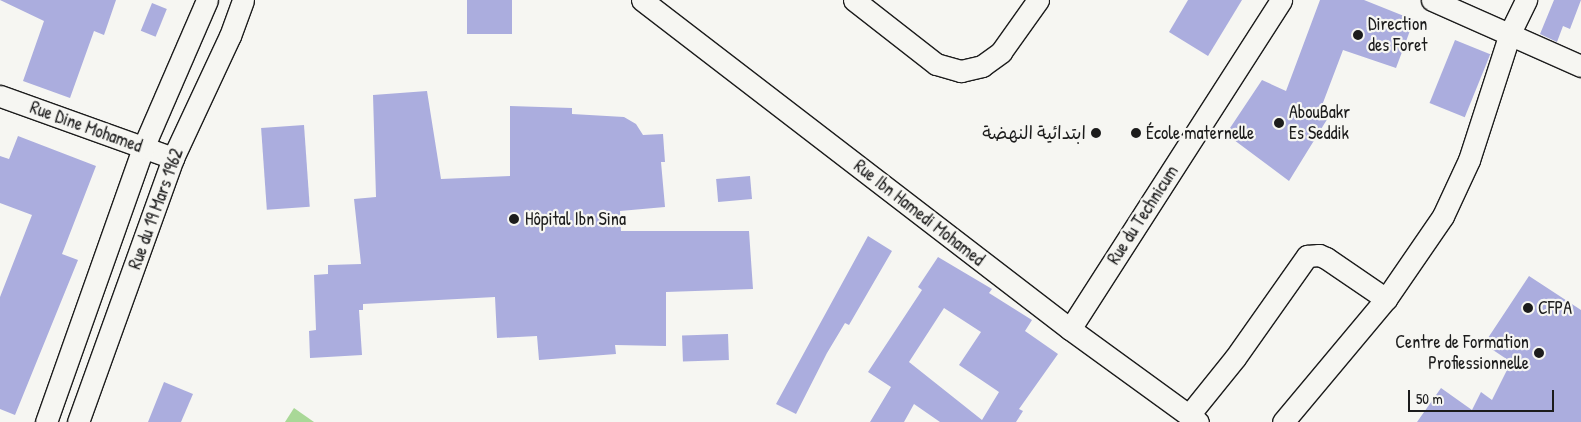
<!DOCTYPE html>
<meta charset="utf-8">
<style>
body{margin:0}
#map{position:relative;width:1581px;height:422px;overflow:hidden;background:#f6f6f2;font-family:"Patrick Hand","Playpen Sans Arabic",sans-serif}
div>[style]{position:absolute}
.green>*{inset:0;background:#a9d897}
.building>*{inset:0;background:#abadde;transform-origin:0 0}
.roads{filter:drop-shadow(1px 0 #1c1c1c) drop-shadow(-1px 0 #1c1c1c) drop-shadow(0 1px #1c1c1c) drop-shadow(0 -1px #1c1c1c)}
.street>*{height:21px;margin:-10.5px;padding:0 10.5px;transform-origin:10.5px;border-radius:10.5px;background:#f6f6f2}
.dots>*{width:14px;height:14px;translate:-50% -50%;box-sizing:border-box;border:2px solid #f6f6f2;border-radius:50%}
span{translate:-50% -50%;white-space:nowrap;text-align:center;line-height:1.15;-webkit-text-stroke:4.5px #f6f6f2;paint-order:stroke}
.poi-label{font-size:18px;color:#1c1c1c}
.left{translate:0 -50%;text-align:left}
.right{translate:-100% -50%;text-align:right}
.street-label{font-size:18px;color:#1c1c1c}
.scale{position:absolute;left:1408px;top:390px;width:146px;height:22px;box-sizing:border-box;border:2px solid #1c1c1c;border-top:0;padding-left:6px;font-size:15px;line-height:18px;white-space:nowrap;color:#1c1c1c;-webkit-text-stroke:4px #f6f6f2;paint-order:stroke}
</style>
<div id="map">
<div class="green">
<div style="clip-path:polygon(294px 408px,314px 422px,285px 422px)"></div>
</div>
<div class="building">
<div style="clip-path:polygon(0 0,116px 0,104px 35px,94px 31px,70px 98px,23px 81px,44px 21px)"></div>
<div style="left:467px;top:0;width:45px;height:34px"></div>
<div style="clip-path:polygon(1188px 0,1242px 0,1208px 56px,1169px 32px)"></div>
<div style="clip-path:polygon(1320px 0,1364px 0,1414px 20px,1396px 68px,1343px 50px,1321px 108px,1331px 113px,1289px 181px,1226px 134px,1262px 80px,1286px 91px)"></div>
<div style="clip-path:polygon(1554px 0,1581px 0,1570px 29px,1563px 26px,1557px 42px,1540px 34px)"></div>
<div style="left:152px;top:3px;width:16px;height:30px;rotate:22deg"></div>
<div style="left:1455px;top:40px;width:38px;height:68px;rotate:22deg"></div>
<div style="clip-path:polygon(427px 91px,441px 179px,510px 176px,510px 106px,572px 108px,572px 114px,624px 117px,636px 124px,643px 135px,663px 134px,665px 162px,661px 162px,665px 207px,620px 211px,621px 231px,749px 231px,753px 289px,666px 292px,666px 346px,615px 345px,616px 354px,539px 360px,537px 336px,497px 338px,495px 297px,363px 304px,363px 310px,359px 310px,362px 355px,310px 358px,309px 331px,316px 330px,314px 275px,328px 274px,328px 265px,361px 264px,354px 199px,376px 197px,373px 95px)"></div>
<div style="left:304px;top:125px;width:82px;height:43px;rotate:86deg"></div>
<div style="clip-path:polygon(18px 136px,96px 166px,62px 254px,78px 260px,15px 415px,0 409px,0 297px,32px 215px,0 203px,0 156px,9px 159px)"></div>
<div style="left:750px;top:176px;width:23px;height:34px;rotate:85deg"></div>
<div style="clip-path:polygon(868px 236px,892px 251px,849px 325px,845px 323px,827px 353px,796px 414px,776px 404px)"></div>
<div style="clip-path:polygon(evenodd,938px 257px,992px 289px,989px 293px,1032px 320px,1025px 331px,1058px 354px,1019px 409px,1023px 411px,1016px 422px,940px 422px,914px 404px,904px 422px,870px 422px,891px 387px,868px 372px,922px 290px,918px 287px,938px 257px,944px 308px,981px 332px,959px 365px,999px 392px,982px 420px,909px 362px,944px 308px)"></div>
<div style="clip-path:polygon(1529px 276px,1581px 310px,1581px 422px,1417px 422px,1441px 388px,1472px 410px,1481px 392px,1492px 400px,1511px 362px,1484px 344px)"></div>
<div style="left:728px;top:334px;width:26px;height:46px;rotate:88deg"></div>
<div style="clip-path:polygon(164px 382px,193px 394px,181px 422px,148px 422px)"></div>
</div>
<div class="roads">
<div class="street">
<div style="left:642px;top:0;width:540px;rotate:37.55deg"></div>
<div style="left:1070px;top:329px;width:158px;rotate:36deg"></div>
<div style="left:854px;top:0;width:104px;rotate:38deg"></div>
<div style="left:936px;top:64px;width:26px;rotate:16deg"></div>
<div style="left:961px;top:71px;width:22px;rotate:-13deg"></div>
<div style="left:982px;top:66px;width:24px;rotate:-36deg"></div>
<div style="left:1001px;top:52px;width:64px;rotate:-54.6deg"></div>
<div style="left:1432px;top:0;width:163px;rotate:23.9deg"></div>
<div style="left:0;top:96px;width:184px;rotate:19.7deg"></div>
<div style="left:1070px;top:329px;width:391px;rotate:-57.3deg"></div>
<div style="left:1189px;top:415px;width:73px;rotate:-51.1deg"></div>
<div style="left:1235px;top:358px;width:125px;rotate:-54.8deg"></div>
<div style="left:1307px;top:256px;width:12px;rotate:-5deg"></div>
<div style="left:1319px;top:255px;width:8px;rotate:23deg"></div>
<div style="left:1326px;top:258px;width:73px;rotate:34.3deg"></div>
<div style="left:46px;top:422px;width:291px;rotate:-70.5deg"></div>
<div style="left:143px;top:148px;width:161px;rotate:-66.6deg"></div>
<div style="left:78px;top:422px;width:281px;rotate:-70.2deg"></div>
<div style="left:173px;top:158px;width:135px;rotate:-65deg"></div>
<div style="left:230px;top:36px;width:38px;rotate:-70deg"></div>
<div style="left:1283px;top:422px;width:160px;rotate:-50.1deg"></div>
<div style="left:1386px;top:299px;width:101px;rotate:-55.5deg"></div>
<div style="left:1443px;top:216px;width:62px;rotate:-65.1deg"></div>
<div style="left:1469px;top:160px;width:133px;rotate:-72.1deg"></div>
<div style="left:1510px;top:33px;width:37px;rotate:-64deg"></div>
</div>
</div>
<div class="dots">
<div style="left:1358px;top:35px;background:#1c1c1c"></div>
<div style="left:1279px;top:123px;background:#1c1c1c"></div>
<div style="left:1096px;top:133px;background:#1c1c1c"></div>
<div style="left:1136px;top:133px;background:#1c1c1c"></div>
<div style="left:514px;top:219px;background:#1c1c1c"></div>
<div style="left:1528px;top:308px;background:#1c1c1c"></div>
<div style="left:1539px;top:353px;background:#1c1c1c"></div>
</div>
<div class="poi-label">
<span class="left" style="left:1368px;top:35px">Direction<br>des Foret</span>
<span class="left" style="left:1289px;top:123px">AbouBakr<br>Es Seddik</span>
<span class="right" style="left:1086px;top:133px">ابتدائية النهضة</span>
<span class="left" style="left:1146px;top:133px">École maternelle</span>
<span class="left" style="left:525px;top:219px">Hôpital Ibn Sina</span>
<span class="left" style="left:1538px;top:308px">CFPA</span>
<span class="right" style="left:1529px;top:353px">Centre de Formation<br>Profiessionnelle</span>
</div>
<div class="street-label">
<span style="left:86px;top:127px;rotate:20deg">Rue Dine Mohamed</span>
<span style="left:156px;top:209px;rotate:-70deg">Rue du 19 Mars 1962</span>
<span style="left:919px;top:213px;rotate:38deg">Rue Ibn Hamedi Mohamed</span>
<span style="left:1143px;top:215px;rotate:-57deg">Rue du Technicum</span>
</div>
<div class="scale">50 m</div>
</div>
